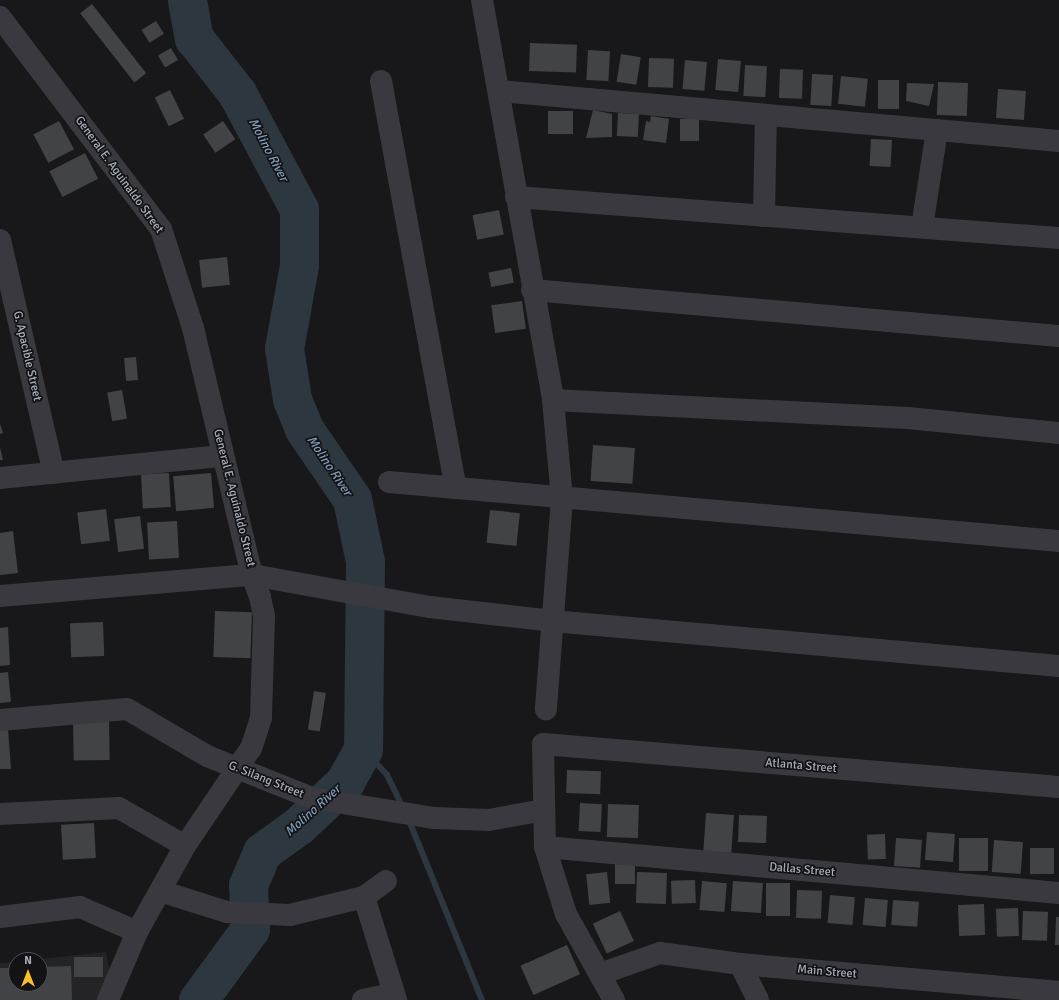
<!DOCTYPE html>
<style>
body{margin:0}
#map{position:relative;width:1059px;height:1000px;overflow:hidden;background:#18181a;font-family:Signika,sans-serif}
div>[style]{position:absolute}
.built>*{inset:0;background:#242427}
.stream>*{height:6px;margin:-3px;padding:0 3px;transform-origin:3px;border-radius:3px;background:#2d373f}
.river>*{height:39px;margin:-19.5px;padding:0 19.5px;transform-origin:19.5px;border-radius:19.5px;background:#2d373f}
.building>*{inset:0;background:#424347;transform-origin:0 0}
.minor>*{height:22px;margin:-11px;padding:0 11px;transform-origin:11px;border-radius:11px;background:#39393f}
.tertiary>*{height:22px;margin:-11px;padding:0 11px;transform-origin:11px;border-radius:11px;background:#39393f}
span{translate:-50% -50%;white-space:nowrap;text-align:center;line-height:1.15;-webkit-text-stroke:3.5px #131315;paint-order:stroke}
.street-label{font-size:12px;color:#a9aebb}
.water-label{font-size:13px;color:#7e9bb8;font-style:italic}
.north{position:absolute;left:8px;top:952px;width:40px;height:40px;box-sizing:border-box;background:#131315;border:1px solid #4f5157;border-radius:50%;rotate:0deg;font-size:11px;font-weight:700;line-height:16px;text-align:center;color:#a9aebb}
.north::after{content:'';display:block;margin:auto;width:14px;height:18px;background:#febd2c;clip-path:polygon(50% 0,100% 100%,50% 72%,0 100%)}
</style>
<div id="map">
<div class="built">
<div style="clip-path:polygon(106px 952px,110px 975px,101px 1000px,0 1000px,0 963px,16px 962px,16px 984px,40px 984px,40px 960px,32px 960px)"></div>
</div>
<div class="stream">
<div style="left:363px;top:749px;width:35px;rotate:47deg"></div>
<div style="left:387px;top:775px;width:37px;rotate:64deg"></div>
<div style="left:408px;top:818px;width:196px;rotate:67.9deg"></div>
</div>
<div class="river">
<div style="left:187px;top:0;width:39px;rotate:80deg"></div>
<div style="left:194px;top:38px;width:70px;rotate:52deg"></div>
<div style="left:237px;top:93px;width:132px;rotate:61.9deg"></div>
<div style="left:299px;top:209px;width:56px;rotate:90deg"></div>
<div style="left:299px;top:265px;width:84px;rotate:100.2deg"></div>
<div style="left:284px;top:348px;width:52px;rotate:81.1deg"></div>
<div style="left:292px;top:399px;width:32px;rotate:68deg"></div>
<div style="left:304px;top:429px;width:85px;rotate:55.6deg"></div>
<div style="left:352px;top:499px;width:63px;rotate:78.2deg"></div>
<div style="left:365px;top:561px;width:188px;rotate:90.6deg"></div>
<div style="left:363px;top:749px;width:38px;rotate:119deg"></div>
<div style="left:345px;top:782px;width:64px;rotate:136.9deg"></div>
<div style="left:298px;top:826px;width:44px;rotate:144.2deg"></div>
<div style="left:262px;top:852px;width:36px;rotate:113deg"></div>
<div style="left:248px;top:885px;width:44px;rotate:87.4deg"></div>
<div style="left:250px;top:929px;width:88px;rotate:126.2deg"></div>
</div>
<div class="building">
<div style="left:92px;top:4px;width:88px;height:15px;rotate:52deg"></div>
<div style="left:156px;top:21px;width:15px;height:17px;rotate:58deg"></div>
<div style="left:530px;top:43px;width:47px;height:28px;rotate:2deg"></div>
<div style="left:171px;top:48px;width:14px;height:15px;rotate:60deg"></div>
<div style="left:588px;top:50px;width:22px;height:30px;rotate:3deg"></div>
<div style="left:621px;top:54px;width:20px;height:28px;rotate:9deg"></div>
<div style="left:649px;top:58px;width:25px;height:29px;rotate:2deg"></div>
<div style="left:718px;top:59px;width:23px;height:31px;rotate:5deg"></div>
<div style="left:685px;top:60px;width:22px;height:29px;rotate:5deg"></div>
<div style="left:745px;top:65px;width:22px;height:31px;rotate:3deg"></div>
<div style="left:780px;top:69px;width:23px;height:29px;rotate:2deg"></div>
<div style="left:812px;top:74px;width:21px;height:31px;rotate:3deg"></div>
<div style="left:841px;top:76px;width:27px;height:28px;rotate:6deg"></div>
<div style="left:878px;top:80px;width:21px;height:29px"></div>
<div style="left:938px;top:82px;width:30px;height:33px;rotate:2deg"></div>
<div style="clip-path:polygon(907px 83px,934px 84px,929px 106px,906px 101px)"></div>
<div style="left:998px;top:89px;width:28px;height:29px;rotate:4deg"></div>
<div style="left:170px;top:90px;width:32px;height:17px;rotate:64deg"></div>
<div style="clip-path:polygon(593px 110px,612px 114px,612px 137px,586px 138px)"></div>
<div style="left:548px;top:111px;width:25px;height:23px"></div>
<div style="left:618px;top:113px;width:21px;height:23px;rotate:3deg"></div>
<div style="clip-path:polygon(651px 116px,669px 119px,666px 143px,643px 140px,646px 121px,650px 122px)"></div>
<div style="left:680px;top:119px;width:19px;height:22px"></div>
<div style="left:59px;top:121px;width:32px;height:29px;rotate:62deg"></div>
<div style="left:223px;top:121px;width:22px;height:24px;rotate:56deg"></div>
<div style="left:871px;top:139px;width:21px;height:27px;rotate:3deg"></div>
<div style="left:85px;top:153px;width:29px;height:40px;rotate:63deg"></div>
<div style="left:499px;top:210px;width:25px;height:27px;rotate:79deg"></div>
<div style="left:227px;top:257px;width:28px;height:28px;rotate:84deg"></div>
<div style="left:511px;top:268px;width:15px;height:23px;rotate:79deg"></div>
<div style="left:522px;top:301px;width:28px;height:31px;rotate:82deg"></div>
<div style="left:136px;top:357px;width:23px;height:12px;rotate:85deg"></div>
<div style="left:122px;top:390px;width:29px;height:15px;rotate:80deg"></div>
<div style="clip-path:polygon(0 424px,3px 433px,0 434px)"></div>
<div style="left:593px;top:445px;width:42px;height:36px;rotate:4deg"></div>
<div style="clip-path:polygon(0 447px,3px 460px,0 460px)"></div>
<div style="left:169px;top:473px;width:34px;height:28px;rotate:87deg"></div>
<div style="left:211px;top:473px;width:35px;height:38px;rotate:85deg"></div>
<div style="left:106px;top:509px;width:32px;height:29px;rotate:83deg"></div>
<div style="left:490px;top:510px;width:30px;height:33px;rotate:6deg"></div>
<div style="left:140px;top:516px;width:33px;height:26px;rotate:83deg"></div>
<div style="left:177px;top:521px;width:37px;height:30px;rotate:87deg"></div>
<div style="clip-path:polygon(13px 531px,18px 573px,0 575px,0 533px)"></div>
<div style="left:215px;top:611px;width:37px;height:46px;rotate:2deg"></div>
<div style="left:103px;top:622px;width:34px;height:33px;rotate:88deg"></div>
<div style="clip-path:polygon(8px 627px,10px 665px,0 666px,0 628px)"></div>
<div style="clip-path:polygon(8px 672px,11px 702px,0 703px,0 673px)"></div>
<div style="left:314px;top:691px;width:12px;height:39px;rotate:9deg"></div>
<div style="left:109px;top:720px;width:40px;height:36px;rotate:89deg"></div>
<div style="clip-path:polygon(0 728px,8px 728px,11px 769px,0 769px)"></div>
<div style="left:567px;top:770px;width:34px;height:23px;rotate:2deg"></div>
<div style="left:580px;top:803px;width:22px;height:28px;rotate:3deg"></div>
<div style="left:608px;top:804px;width:31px;height:33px;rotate:2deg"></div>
<div style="left:706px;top:813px;width:28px;height:38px;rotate:4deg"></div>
<div style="left:739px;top:815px;width:28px;height:27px;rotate:2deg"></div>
<div style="left:94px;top:823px;width:35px;height:33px;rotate:87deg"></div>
<div style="left:927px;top:832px;width:28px;height:28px;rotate:4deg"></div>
<div style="left:885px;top:834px;width:25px;height:18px;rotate:88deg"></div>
<div style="left:896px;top:838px;width:26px;height:28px;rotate:4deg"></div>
<div style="left:959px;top:838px;width:29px;height:33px"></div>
<div style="left:994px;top:840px;width:29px;height:32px;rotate:4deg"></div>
<div style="left:1030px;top:848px;width:24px;height:26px"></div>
<div style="left:615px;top:863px;width:20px;height:21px"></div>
<div style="left:607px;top:872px;width:31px;height:21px;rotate:84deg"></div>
<div style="left:637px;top:872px;width:30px;height:31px;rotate:2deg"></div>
<div style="left:695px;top:880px;width:23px;height:24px;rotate:88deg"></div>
<div style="left:702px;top:881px;width:25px;height:29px;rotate:5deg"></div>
<div style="left:733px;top:881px;width:30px;height:30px;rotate:4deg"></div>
<div style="left:766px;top:883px;width:24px;height:33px"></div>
<div style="left:797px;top:890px;width:25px;height:28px;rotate:2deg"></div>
<div style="left:830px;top:895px;width:25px;height:28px;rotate:5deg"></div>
<div style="left:865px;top:898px;width:23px;height:27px;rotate:5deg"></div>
<div style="left:893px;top:900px;width:26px;height:25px;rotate:4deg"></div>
<div style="left:984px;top:904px;width:31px;height:26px;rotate:88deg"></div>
<div style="left:1018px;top:908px;width:28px;height:22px;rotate:88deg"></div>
<div style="left:620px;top:911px;width:33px;height:30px;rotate:65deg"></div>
<div style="left:1023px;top:911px;width:25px;height:29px;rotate:2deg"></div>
<div style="clip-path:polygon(1056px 917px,1059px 917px,1059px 945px,1055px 945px)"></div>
<div style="left:567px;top:945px;width:32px;height:51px;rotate:66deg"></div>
<div style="left:74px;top:957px;width:29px;height:20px"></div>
<div style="clip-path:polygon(71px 966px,72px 1000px,0 1000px,0 968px,16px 968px,16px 984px,40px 984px,40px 967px)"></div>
</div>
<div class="minor">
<div style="left:482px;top:0;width:406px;rotate:79.9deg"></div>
<div style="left:553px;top:400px;width:99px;rotate:84.8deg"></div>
<div style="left:562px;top:499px;width:211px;rotate:94.4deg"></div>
<div style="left:0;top:17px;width:266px;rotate:52.8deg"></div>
<div style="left:161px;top:229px;width:104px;rotate:72.1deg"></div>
<div style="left:193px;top:328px;width:254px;rotate:76.6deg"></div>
<div style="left:252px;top:575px;width:181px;rotate:10.2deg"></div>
<div style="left:430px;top:607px;width:123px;rotate:6.5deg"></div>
<div style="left:552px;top:621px;width:509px;rotate:5.07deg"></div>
<div style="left:381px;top:81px;width:414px;rotate:79.6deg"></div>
<div style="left:499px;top:91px;width:562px;rotate:5.1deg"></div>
<div style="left:516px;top:197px;width:545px;rotate:4.32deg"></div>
<div style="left:764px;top:216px;width:101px;rotate:-88.9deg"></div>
<div style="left:922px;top:227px;width:98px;rotate:-81.2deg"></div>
<div style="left:0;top:240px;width:239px;rotate:77deg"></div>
<div style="left:532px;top:290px;width:529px;rotate:4.99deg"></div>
<div style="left:553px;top:400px;width:355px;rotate:2.9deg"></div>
<div style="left:908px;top:418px;width:152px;rotate:5.7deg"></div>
<div style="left:0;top:478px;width:223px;rotate:-5.7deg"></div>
<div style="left:389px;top:482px;width:673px;rotate:5.03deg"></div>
<div style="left:0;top:720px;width:127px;rotate:-5deg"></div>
<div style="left:127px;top:709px;width:93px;rotate:30.4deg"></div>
<div style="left:207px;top:756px;width:113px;rotate:21.8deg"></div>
<div style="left:312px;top:798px;width:124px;rotate:9.3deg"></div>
<div style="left:434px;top:818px;width:55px;rotate:2.1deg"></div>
<div style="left:489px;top:820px;width:56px;rotate:-10.3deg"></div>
<div style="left:0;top:814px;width:119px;rotate:-2.9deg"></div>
<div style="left:119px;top:808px;width:76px;rotate:29.9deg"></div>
<div style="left:545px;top:847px;width:516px;rotate:5.11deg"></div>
<div style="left:160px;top:891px;width:70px;rotate:17.4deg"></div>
<div style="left:227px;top:912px;width:63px;rotate:2.7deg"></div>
<div style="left:290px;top:915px;width:76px;rotate:-13.7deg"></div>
<div style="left:364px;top:897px;width:27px;rotate:-36deg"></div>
<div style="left:364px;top:897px;width:108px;rotate:72.7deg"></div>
<div style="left:0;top:917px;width:81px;rotate:-7.1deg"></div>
<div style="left:80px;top:907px;width:62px;rotate:23.7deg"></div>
<div style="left:740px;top:964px;width:40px;rotate:63.4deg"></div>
<div style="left:600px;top:974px;width:64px;rotate:-19.3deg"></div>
<div style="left:660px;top:953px;width:81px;rotate:7.8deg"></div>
<div style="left:740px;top:964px;width:320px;rotate:5deg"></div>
<div style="left:363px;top:1000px;width:29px;rotate:-12deg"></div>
<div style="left:614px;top:1000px;width:98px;rotate:-119.2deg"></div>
<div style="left:566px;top:914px;width:70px;rotate:-107.4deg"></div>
<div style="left:545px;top:847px;width:103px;rotate:-91.1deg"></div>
<div style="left:543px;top:744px;width:518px;rotate:4.76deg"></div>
</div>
<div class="tertiary">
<div style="left:0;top:596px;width:253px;rotate:-4.8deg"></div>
<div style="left:252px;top:575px;width:23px;rotate:70deg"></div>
<div style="left:260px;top:597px;width:19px;rotate:78deg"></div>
<div style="left:264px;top:616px;width:102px;rotate:91.7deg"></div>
<div style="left:261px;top:718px;width:32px;rotate:108deg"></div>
<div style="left:251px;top:748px;width:118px;rotate:124deg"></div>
<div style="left:185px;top:846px;width:98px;rotate:119.2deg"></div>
<div style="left:137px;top:932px;width:74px;rotate:113.1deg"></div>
</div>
<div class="street-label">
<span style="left:119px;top:175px;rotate:54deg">General E. Aguinaldo Street</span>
<span style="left:27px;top:356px;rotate:77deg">G. Apacible Street</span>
<span style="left:234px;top:498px;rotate:76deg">General E. Aguinaldo Street</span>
<span style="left:801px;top:766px;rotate:5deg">Atlanta Street</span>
<span style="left:266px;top:780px;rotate:22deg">G. Silang Street</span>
<span style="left:802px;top:870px;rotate:5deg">Dallas Street</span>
<span style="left:827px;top:972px;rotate:5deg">Main Street</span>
</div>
<div class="water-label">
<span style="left:268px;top:150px;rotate:62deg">Molino River</span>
<span style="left:329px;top:466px;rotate:56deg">Molino River</span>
<span style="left:313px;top:811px;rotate:-42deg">Molino River</span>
</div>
<div class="north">N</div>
</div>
